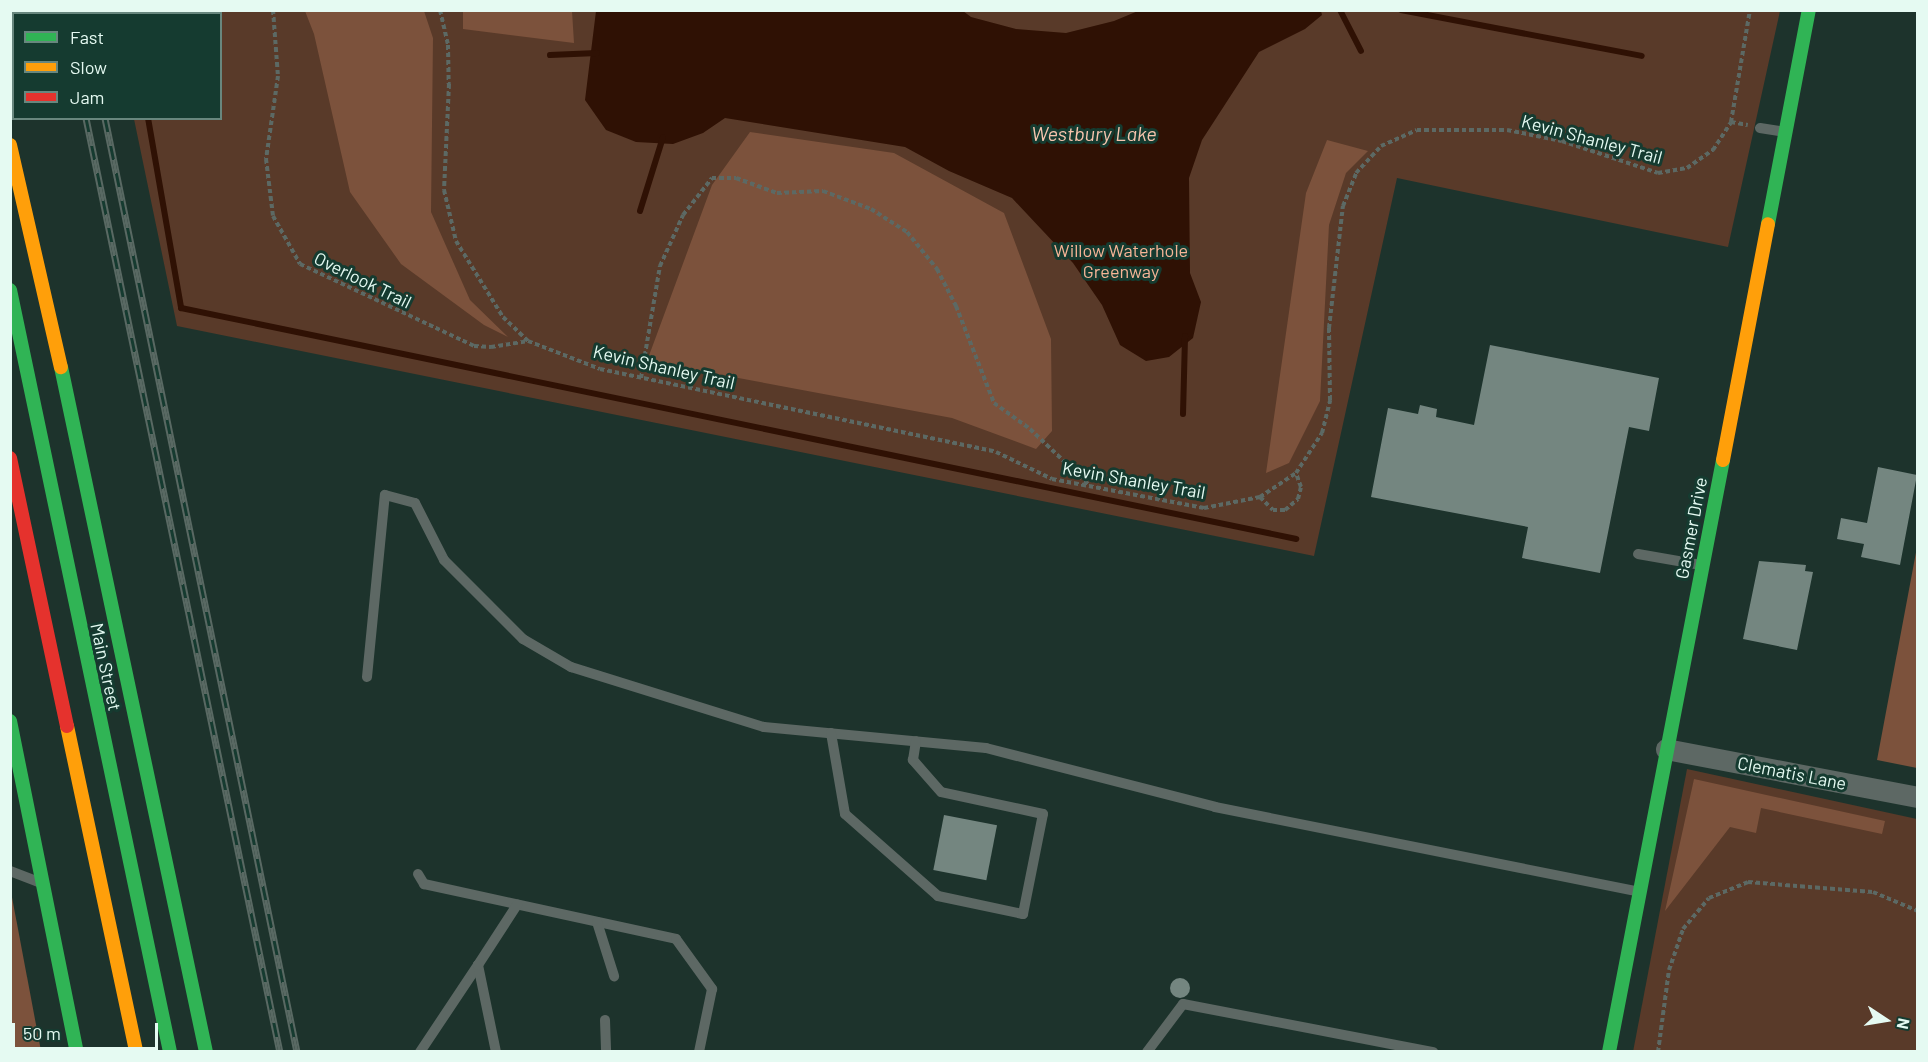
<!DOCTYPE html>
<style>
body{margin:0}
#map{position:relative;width:1928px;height:1062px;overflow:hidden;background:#1d332c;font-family:Barlow,sans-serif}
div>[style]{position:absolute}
.green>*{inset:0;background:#593a29}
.forest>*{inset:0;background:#7c523c}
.water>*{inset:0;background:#2f1104}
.stream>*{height:6px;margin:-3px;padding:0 3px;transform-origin:3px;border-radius:3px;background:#2f1104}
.building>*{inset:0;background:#748680;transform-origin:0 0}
.round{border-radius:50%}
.path>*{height:4px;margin-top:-2px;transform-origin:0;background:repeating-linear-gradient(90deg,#5c6964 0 4.5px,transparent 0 7.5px)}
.lane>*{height:10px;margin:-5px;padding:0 5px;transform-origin:5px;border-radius:5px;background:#5d6864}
.street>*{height:21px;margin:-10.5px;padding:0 10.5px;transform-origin:10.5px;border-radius:10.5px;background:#5d6864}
.fast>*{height:14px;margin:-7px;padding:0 7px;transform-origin:7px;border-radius:7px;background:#30b455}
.slow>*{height:14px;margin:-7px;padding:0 7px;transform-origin:7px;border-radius:7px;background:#ff9f0a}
.jam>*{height:14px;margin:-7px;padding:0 7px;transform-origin:7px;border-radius:7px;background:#e5322d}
.rail>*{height:7px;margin-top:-3.5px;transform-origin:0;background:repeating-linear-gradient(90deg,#153b30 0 14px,#596963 0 28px);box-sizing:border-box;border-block:2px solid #596963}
span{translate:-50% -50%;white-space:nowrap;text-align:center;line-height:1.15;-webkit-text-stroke:6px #153b30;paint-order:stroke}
.street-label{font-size:18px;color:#e5faf2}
.park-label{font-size:18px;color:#f7b597}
.water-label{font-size:20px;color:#f7c5ae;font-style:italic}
.frame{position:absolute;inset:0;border:12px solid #e5faf2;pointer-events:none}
.legend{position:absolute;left:12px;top:12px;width:210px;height:108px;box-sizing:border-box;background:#153b30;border:2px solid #68877e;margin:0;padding:8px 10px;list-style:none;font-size:18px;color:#e5faf2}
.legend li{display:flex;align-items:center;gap:12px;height:30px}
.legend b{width:30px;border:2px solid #68877e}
.north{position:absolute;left:1856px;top:990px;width:60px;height:60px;-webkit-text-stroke:4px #153b30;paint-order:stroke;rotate:102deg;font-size:16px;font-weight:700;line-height:24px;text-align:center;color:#e5faf2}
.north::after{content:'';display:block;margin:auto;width:21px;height:27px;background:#e5faf2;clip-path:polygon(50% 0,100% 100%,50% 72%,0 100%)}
.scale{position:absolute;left:12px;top:1023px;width:146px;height:27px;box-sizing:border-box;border:3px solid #e5faf2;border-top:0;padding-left:8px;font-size:18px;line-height:21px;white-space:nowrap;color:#e5faf2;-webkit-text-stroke:4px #153b30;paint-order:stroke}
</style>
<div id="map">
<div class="green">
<div style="clip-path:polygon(112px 11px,1780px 11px,1728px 247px,1397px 178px,1314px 556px,177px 326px,134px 119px,220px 118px,220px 14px)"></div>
<div style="clip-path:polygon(1687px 769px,1917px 819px,1917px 1051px,1633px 1052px)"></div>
</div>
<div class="forest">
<div style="clip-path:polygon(305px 11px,424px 11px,433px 38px,431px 212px,470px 300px,508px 337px,484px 325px,401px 264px,350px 192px,314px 34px)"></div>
<div style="clip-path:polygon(463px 11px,572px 11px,574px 43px,463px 29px)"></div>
<div style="clip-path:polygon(750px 132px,894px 153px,1004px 213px,1051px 339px,1052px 431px,1036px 449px,952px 418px,647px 361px,712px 185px)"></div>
<div style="clip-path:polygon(1327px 140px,1368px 151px,1346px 173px,1329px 225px,1320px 401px,1289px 463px,1266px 473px,1306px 193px)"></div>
<div style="clip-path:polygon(1917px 547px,1918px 768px,1917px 768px,1877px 760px)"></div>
<div style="clip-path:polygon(1694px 779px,1885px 821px,1882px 834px,1761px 808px,1756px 833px,1730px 827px,1665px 911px)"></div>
<div style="clip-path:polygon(11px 892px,41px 1051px,11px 1051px)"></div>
</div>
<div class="water">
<div style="clip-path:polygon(1321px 11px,1322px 15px,1305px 29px,1259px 52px,1202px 140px,1189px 178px,1190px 273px,1201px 302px,1193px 338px,1169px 357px,1146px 361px,1120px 345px,1102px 305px,1073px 263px,1012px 198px,949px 171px,905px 147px,725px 118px,703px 133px,673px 144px,636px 142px,606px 130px,585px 100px,596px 11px,963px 11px,971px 17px,1016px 29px,1066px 33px,1114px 21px,1138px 11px)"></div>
</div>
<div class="stream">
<div style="left:124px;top:10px;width:4px;rotate:76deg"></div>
<div style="left:1340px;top:10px;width:46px;rotate:62.9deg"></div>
<div style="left:1401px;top:10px;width:245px;rotate:10.8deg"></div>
<div style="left:550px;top:55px;width:47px;rotate:-2.4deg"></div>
<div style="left:148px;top:118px;width:193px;rotate:80.1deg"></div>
<div style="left:181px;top:308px;width:1139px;rotate:11.7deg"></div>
<div style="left:640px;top:211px;width:77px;rotate:-72.7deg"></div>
<div style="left:1183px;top:414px;width:78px;rotate:-88.5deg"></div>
</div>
<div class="building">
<div style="clip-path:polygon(1490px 345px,1659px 378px,1649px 431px,1629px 427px,1600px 573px,1522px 558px,1528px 527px,1371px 497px,1388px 408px,1418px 414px,1420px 405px,1437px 409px,1436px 417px,1474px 425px)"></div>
<div style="clip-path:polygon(1878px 467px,1917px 475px,1900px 565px,1861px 557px,1864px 544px,1837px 539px,1841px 518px,1867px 523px)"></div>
<div style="clip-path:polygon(1759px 561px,1806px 565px,1805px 571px,1813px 572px,1797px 650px,1743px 639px)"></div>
<div style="left:944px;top:815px;width:54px;height:56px;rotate:11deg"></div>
<div class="round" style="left:1170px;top:978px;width:20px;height:20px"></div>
</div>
<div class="path">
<div style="left:273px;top:10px;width:66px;rotate:85.7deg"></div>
<div style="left:278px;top:76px;width:84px;rotate:98.2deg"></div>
<div style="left:266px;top:159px;width:57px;rotate:83deg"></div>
<div style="left:273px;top:216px;width:55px;rotate:60.6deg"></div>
<div style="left:300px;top:264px;width:192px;rotate:25.2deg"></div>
<div style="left:474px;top:346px;width:17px;rotate:3deg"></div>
<div style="left:491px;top:347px;width:36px;rotate:-9deg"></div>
<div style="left:440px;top:10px;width:36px;rotate:77deg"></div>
<div style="left:448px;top:45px;width:39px;rotate:89deg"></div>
<div style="left:449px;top:84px;width:106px;rotate:92.7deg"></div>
<div style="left:444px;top:190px;width:52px;rotate:76.8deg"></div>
<div style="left:456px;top:241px;width:89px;rotate:58.3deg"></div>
<div style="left:503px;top:317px;width:35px;rotate:44deg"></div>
<div style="left:528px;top:341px;width:77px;rotate:21.3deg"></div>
<div style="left:600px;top:369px;width:405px;rotate:11.8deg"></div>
<div style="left:996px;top:452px;width:62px;rotate:25.7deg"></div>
<div style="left:1052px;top:479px;width:155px;rotate:10.8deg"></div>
<div style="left:1204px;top:508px;width:57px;rotate:-11.1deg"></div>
<div style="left:1260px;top:497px;width:43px;rotate:-33.7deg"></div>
<div style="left:1296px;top:473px;width:48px;rotate:-57deg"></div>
<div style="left:1322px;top:433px;width:34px;rotate:-76deg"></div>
<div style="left:1330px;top:400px;width:72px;rotate:-90.8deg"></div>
<div style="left:1329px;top:328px;width:123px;rotate:-83.5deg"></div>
<div style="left:1343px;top:206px;width:35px;rotate:-68deg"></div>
<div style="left:1356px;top:173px;width:37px;rotate:-47deg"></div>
<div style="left:1381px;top:146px;width:39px;rotate:-24deg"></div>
<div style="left:1417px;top:130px;width:90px"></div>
<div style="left:1507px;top:130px;width:56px;rotate:11.3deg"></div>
<div style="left:1562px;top:141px;width:101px;rotate:18.4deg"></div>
<div style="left:1658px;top:173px;width:29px;rotate:-10deg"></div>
<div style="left:1687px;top:168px;width:32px;rotate:-35deg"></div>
<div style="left:1713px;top:150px;width:33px;rotate:-57deg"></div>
<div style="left:1731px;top:122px;width:114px;rotate:-80.4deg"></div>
<div style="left:1731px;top:122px;width:17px;rotate:10deg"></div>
<div style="left:641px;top:378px;width:114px;rotate:-80.4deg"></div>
<div style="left:660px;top:266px;width:56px;rotate:-65.7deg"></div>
<div style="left:683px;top:215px;width:47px;rotate:-51.9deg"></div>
<div style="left:712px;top:178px;width:24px"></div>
<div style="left:736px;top:178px;width:44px;rotate:20.1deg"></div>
<div style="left:777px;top:193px;width:46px;rotate:-2.5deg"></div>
<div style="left:823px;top:191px;width:51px;rotate:20.6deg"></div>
<div style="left:871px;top:209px;width:43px;rotate:32.6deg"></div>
<div style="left:907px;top:232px;width:48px;rotate:51deg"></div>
<div style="left:937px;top:269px;width:42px;rotate:62.8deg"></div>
<div style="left:956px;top:306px;width:104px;rotate:68.6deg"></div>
<div style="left:994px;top:403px;width:44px;rotate:35.8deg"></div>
<div style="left:1030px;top:429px;width:83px;rotate:43.5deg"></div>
<div style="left:1260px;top:497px;width:18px;rotate:45deg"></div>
<div style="left:1273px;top:510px;width:12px"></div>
<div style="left:1285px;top:510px;width:17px;rotate:-40deg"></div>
<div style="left:1298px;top:499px;width:12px;rotate:-76deg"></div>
<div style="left:1301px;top:487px;width:15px;rotate:-110deg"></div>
<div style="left:1658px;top:1052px;width:83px;rotate:-82.4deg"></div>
<div style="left:1669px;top:970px;width:43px;rotate:-71.1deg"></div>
<div style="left:1683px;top:929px;width:40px;rotate:-50deg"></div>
<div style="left:1709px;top:898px;width:42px;rotate:-22.3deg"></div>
<div style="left:1748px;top:882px;width:125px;rotate:4.6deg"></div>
<div style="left:1873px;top:892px;width:49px;rotate:22.9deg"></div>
</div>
<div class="lane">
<div style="left:1760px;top:128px;width:25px;rotate:9deg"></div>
<div style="left:1638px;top:554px;width:64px;rotate:9.9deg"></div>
<div style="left:367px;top:677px;width:183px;rotate:-84.4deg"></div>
<div style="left:385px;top:495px;width:31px;rotate:15deg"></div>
<div style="left:415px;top:503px;width:64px;rotate:63deg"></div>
<div style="left:444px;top:560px;width:112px;rotate:45deg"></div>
<div style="left:523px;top:639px;width:56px;rotate:30.3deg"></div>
<div style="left:571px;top:667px;width:202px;rotate:17.3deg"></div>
<div style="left:764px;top:727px;width:223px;rotate:5.4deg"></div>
<div style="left:986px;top:748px;width:236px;rotate:14.4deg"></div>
<div style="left:1215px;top:807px;width:432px;rotate:11.3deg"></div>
<div style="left:831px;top:733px;width:82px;rotate:80.2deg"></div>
<div style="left:845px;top:814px;width:124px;rotate:41.4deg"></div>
<div style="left:938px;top:896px;width:87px;rotate:12deg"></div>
<div style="left:1023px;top:914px;width:102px;rotate:-78.7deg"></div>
<div style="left:1043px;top:814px;width:104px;rotate:-167.8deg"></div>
<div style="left:941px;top:792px;width:43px;rotate:-131.2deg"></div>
<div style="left:913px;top:760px;width:19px;rotate:-81deg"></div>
<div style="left:10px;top:871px;width:30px;rotate:21deg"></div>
<div style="left:418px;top:874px;width:12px;rotate:59deg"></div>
<div style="left:424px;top:884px;width:258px;rotate:12.3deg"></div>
<div style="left:676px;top:939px;width:62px;rotate:54.2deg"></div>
<div style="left:712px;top:989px;width:64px;rotate:101.7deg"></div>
<div style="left:597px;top:922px;width:57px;rotate:72.5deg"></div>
<div style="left:605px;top:1020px;width:32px;rotate:88deg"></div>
<div style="left:420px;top:1052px;width:105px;rotate:-56.3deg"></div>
<div style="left:496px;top:1052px;width:89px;rotate:-101.7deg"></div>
<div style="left:478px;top:965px;width:72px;rotate:-57deg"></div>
<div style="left:1147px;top:1052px;width:60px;rotate:-53.1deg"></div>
<div style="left:1183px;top:1004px;width:255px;rotate:10.9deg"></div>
</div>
<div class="street">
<div style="left:1666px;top:749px;width:257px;rotate:10.8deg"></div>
</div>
<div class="fast">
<div style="left:1768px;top:224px;width:218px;rotate:-79.2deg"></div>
<div style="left:10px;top:290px;width:779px;rotate:78.14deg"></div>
<div style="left:61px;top:367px;width:700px;rotate:78.05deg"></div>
<div style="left:10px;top:721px;width:338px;rotate:78.6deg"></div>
<div style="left:1609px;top:1052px;width:603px;rotate:-79.1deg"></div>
</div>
<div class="slow">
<div style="left:10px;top:145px;width:228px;rotate:77.1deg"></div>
<div style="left:1723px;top:460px;width:240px;rotate:-79.2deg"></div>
<div style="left:67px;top:726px;width:333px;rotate:78deg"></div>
</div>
<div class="jam">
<div style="left:10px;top:458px;width:274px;rotate:78deg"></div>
</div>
<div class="rail">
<div style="left:63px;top:10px;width:4px;rotate:76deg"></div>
<div style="left:83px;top:10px;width:4px;rotate:90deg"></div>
<div style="left:86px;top:118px;width:954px;rotate:78.27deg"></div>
<div style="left:105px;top:118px;width:954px;rotate:78.38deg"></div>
</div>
<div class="street-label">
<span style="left:1592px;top:139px;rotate:15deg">Kevin Shanley Trail</span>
<span style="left:363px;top:280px;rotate:26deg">Overlook Trail</span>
<span style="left:664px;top:367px;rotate:13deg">Kevin Shanley Trail</span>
<span style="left:1134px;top:480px;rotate:10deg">Kevin Shanley Trail</span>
<span style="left:1691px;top:528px;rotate:-79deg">Gasmer Drive</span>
<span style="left:106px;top:667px;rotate:78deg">Main Street</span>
<span style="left:1792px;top:773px;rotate:11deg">Clematis Lane</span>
</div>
<div class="park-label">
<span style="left:1121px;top:261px">Willow Waterhole<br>Greenway</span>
</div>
<div class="water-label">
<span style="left:1094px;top:133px">Westbury Lake</span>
</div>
<div class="frame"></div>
<ul class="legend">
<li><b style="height:8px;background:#30b455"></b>Fast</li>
<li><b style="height:8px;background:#ff9f0a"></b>Slow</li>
<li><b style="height:8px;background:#e5322d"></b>Jam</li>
</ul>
<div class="north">N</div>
<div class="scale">50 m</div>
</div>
